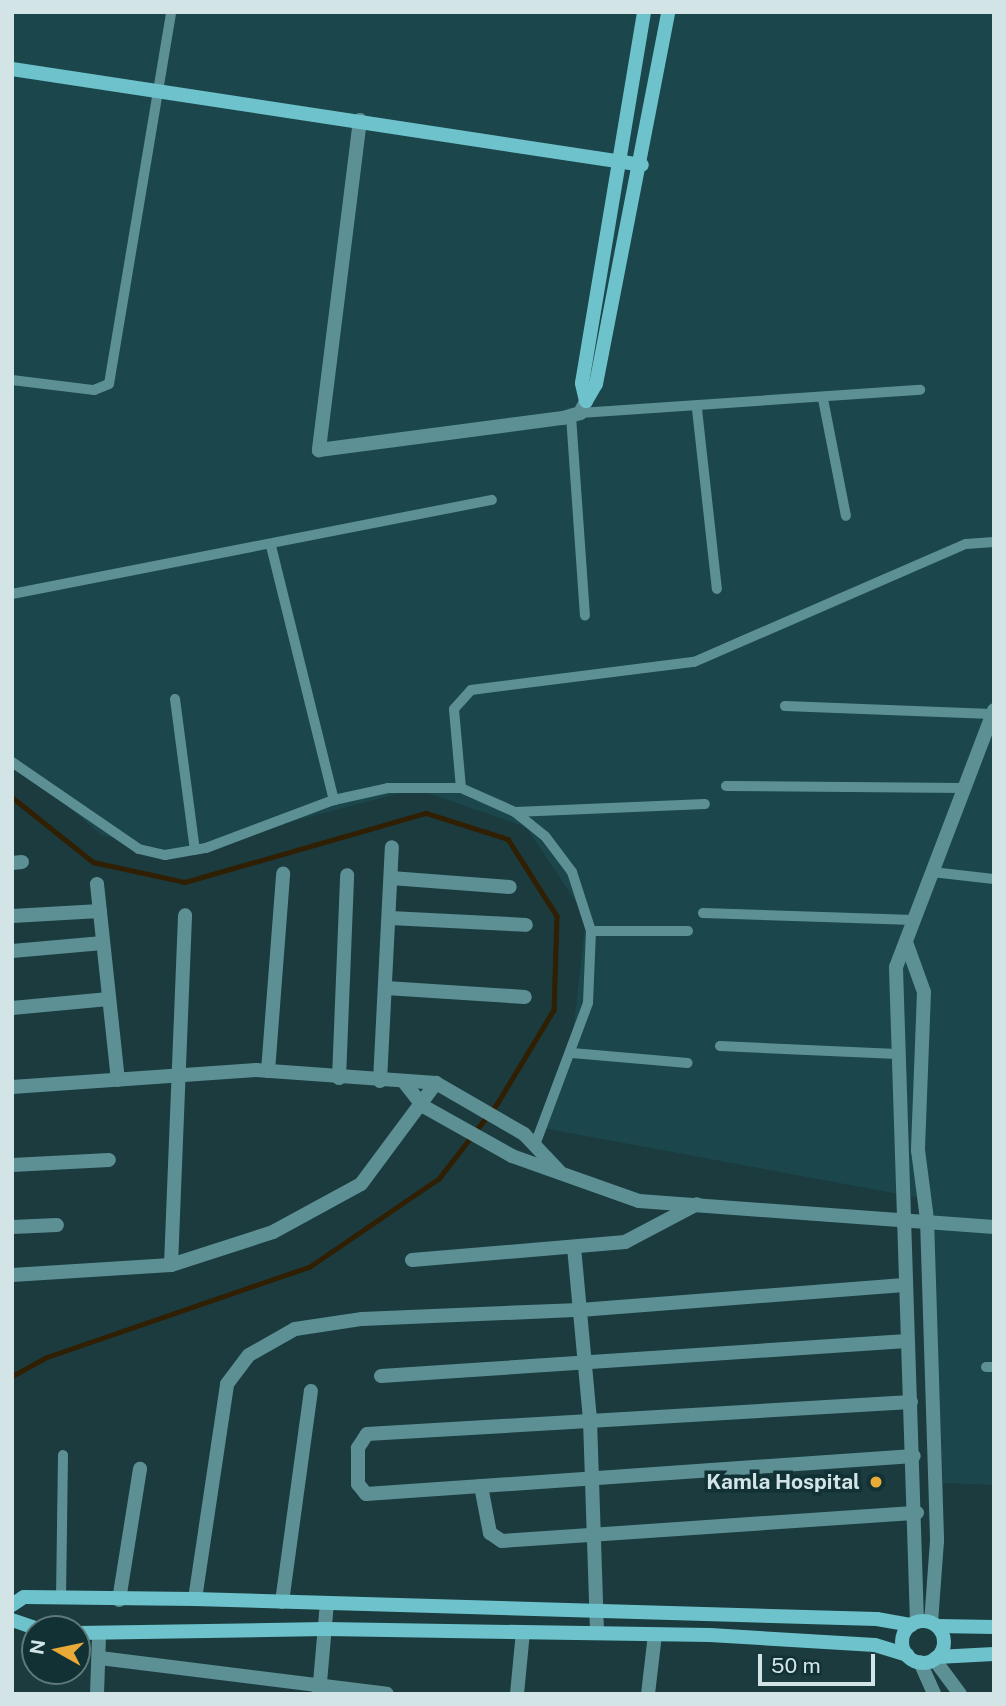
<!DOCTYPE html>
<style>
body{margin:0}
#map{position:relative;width:1006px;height:1706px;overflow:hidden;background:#1b3b3e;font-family:"Public Sans",sans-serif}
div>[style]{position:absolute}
.built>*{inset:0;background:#1b464b}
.stream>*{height:4.5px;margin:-2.25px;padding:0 2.25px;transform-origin:2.25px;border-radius:2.25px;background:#301f02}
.lane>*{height:10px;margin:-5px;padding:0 5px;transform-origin:5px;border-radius:5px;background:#5c9095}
.street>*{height:14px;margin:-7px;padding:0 7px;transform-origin:7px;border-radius:7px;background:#5c9095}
.secondary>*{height:14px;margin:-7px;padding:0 7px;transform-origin:7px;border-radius:7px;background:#6dc2cb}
.secondary>.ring{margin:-7px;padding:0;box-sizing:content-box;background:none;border:14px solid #6dc2cb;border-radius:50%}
.dots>*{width:19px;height:19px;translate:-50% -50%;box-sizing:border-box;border:4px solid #113134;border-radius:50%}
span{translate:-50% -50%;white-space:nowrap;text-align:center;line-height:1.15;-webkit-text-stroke:7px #113134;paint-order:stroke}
.poi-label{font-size:21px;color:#d3e4e6;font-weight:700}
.right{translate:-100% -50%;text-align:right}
.frame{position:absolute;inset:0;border:14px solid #d3e4e6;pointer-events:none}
.north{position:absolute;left:21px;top:1615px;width:70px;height:70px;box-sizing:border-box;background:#113134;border:2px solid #5f797b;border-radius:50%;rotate:279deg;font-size:19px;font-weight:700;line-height:28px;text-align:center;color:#d3e4e6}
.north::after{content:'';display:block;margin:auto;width:24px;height:32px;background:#e9aa38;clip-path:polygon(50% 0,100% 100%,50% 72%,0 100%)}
.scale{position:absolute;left:758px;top:1654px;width:117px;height:32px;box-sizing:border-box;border:4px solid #d3e4e6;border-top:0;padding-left:9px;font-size:21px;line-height:24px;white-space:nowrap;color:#d3e4e6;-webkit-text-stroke:5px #113134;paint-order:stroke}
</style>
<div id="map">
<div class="built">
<div style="clip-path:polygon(12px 12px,994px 12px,994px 1485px,943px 1483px,931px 1200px,537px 1127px,572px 1042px,586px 917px,526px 827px,416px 789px,176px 852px,101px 835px,12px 758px)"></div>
</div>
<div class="stream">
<div style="left:12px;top:797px;width:104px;rotate:38.7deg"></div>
<div style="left:93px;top:862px;width:94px;rotate:12.3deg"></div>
<div style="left:185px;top:882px;width:251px;rotate:-16deg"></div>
<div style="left:426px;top:813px;width:86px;rotate:17.6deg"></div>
<div style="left:508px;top:839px;width:91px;rotate:57.5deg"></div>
<div style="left:557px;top:916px;width:94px;rotate:91.8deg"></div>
<div style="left:554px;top:1010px;width:109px;rotate:121.1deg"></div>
<div style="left:498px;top:1103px;width:96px;rotate:127.8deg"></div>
<div style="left:439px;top:1179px;width:156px;rotate:145.7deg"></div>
<div style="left:310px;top:1267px;width:279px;rotate:161deg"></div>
<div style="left:46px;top:1358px;width:39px;rotate:151deg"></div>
</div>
<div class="lane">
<div style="left:12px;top:380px;width:83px;rotate:7deg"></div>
<div style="left:94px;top:390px;width:16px;rotate:-22deg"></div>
<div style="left:109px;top:384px;width:377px;rotate:-80.5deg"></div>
<div style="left:823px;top:399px;width:119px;rotate:78.9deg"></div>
<div style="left:697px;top:409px;width:181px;rotate:83.7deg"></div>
<div style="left:580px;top:413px;width:341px;rotate:-3.9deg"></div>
<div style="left:571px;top:416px;width:200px;rotate:86deg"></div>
<div style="left:271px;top:546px;width:262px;rotate:76.1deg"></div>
<div style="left:12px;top:594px;width:489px;rotate:-11.1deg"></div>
<div style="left:175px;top:699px;width:152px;rotate:82.5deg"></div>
<div style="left:785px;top:706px;width:207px;rotate:2.2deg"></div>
<div style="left:12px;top:762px;width:154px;rotate:34.4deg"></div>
<div style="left:139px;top:849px;width:27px;rotate:13deg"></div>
<div style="left:165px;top:855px;width:42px;rotate:-9.7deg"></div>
<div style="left:206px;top:848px;width:137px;rotate:-20.6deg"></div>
<div style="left:334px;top:800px;width:55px;rotate:-12.5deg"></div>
<div style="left:388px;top:788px;width:73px"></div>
<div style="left:461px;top:788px;width:59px;rotate:24deg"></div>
<div style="left:515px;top:812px;width:38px;rotate:39deg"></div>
<div style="left:545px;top:836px;width:45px;rotate:53.1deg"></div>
<div style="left:572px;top:872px;width:62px;rotate:72.1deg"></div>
<div style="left:591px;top:931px;width:72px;rotate:92.4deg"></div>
<div style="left:588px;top:1003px;width:152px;rotate:110.5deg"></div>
<div style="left:726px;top:786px;width:238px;rotate:0.5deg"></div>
<div style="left:461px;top:788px;width:79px;rotate:-95.1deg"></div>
<div style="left:454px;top:709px;width:25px;rotate:-48deg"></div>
<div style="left:471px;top:690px;width:225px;rotate:-7.2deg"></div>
<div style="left:694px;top:662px;width:296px;rotate:-23.5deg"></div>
<div style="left:966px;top:544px;width:28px;rotate:-4deg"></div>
<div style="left:515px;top:812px;width:190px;rotate:-2.4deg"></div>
<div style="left:932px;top:872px;width:62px;rotate:6.4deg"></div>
<div style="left:703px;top:913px;width:211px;rotate:1.9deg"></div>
<div style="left:591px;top:931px;width:97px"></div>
<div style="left:720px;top:1046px;width:177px;rotate:2.6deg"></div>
<div style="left:572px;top:1053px;width:116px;rotate:4.9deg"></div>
<div style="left:986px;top:1367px;width:8px"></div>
<div style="left:61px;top:1598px;width:143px;rotate:-89.2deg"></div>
</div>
<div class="street">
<div style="left:360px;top:120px;width:333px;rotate:97.1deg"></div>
<div style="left:319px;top:450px;width:246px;rotate:-7.5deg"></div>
<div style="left:563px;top:418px;width:18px;rotate:-16deg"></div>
<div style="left:580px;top:413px;width:13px;rotate:-63deg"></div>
<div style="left:12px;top:863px;width:10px;rotate:-6deg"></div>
<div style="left:391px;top:878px;width:119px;rotate:4.3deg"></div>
<div style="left:97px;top:884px;width:197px;rotate:83.9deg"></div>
<div style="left:12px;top:916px;width:88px;rotate:-3.3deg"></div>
<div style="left:390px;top:918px;width:136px;rotate:2.9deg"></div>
<div style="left:906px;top:942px;width:53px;rotate:70.2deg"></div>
<div style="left:924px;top:992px;width:158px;rotate:92.2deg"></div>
<div style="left:918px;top:1150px;width:70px;rotate:82.6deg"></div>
<div style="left:927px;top:1219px;width:322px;rotate:88.2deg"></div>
<div style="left:937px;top:1541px;width:81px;rotate:94.2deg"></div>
<div style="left:12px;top:951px;width:91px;rotate:-5deg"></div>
<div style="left:386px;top:988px;width:139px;rotate:3.7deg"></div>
<div style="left:12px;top:1008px;width:97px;rotate:-5.3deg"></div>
<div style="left:268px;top:1071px;width:198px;rotate:-85.6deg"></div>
<div style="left:339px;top:1078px;width:203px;rotate:-87.7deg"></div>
<div style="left:380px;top:1081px;width:234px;rotate:-87.1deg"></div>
<div style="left:404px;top:1082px;width:31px;rotate:52deg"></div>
<div style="left:423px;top:1106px;width:102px;rotate:29.3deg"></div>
<div style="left:512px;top:1156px;width:135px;rotate:19.5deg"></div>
<div style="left:639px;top:1201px;width:356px;rotate:4.2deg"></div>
<div style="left:12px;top:1087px;width:245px;rotate:-4deg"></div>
<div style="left:256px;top:1070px;width:180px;rotate:4.1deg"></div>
<div style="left:436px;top:1083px;width:102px;rotate:30.1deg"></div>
<div style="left:524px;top:1134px;width:51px;rotate:46.6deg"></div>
<div style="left:12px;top:1165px;width:97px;rotate:-3deg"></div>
<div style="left:12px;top:1227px;width:45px;rotate:-2.5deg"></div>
<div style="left:574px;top:1247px;width:174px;rotate:84.7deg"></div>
<div style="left:590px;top:1420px;width:213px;rotate:88.1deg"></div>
<div style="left:412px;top:1260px;width:214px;rotate:-4.8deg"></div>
<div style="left:625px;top:1242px;width:81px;rotate:-27.8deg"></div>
<div style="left:171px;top:1265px;width:350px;rotate:-87.7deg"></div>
<div style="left:12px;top:1275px;width:159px;rotate:-3.6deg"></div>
<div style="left:171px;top:1265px;width:107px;rotate:-17.9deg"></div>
<div style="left:273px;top:1232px;width:100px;rotate:-28.6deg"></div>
<div style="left:361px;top:1184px;width:126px;rotate:-53.4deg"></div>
<div style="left:381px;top:1376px;width:527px;rotate:-3.81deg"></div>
<div style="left:911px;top:1402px;width:545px;rotate:176.63deg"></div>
<div style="left:367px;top:1434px;width:17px;rotate:123deg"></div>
<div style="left:358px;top:1448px;width:36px;rotate:90deg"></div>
<div style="left:358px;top:1484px;width:13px;rotate:51deg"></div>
<div style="left:366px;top:1494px;width:549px;rotate:-3.97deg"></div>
<div style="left:481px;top:1486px;width:48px;rotate:79.2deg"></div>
<div style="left:490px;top:1533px;width:14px;rotate:34deg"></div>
<div style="left:502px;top:1541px;width:416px;rotate:-3.9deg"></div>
<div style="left:195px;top:1599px;width:217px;rotate:-81.5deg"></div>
<div style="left:227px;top:1384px;width:36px;rotate:-53deg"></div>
<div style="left:249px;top:1355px;width:53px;rotate:-29.5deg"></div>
<div style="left:295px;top:1329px;width:68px;rotate:-8.5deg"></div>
<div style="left:362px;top:1319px;width:218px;rotate:-2.4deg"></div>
<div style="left:580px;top:1310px;width:325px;rotate:-4.4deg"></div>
<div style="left:119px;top:1600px;width:133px;rotate:-80.9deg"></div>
<div style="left:282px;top:1602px;width:213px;rotate:-82.2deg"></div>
<div style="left:917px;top:1622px;width:655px;rotate:-91.84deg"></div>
<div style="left:896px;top:967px;width:275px;rotate:-69.1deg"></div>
<div style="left:100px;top:1658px;width:289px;rotate:7.1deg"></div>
<div style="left:934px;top:1659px;width:44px;rotate:53.4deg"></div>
<div style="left:920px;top:1662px;width:35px;rotate:66deg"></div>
<div style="left:97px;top:1694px;width:58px;rotate:-88deg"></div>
<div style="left:319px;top:1694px;width:91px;rotate:-85deg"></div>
<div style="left:517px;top:1694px;width:62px;rotate:-84.5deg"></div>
<div style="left:648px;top:1694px;width:60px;rotate:-83.3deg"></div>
</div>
<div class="secondary">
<div style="left:12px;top:69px;width:637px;rotate:8.66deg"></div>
<div style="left:586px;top:401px;width:20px;rotate:-60deg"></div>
<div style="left:596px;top:384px;width:379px;rotate:-79deg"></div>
<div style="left:586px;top:401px;width:18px;rotate:-103deg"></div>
<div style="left:582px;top:383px;width:376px;rotate:-80.5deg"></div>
<div style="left:12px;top:1605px;width:14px;rotate:-34deg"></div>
<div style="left:24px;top:1597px;width:171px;rotate:0.7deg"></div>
<div style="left:195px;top:1599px;width:682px;rotate:1.68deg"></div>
<div style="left:877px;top:1619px;width:35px;rotate:10deg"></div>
<div style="left:12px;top:1620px;width:28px;rotate:19deg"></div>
<div class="ring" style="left:902px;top:1621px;width:28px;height:28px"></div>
<div style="left:937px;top:1626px;width:57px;rotate:1deg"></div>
<div style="left:77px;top:1633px;width:248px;rotate:-0.9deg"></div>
<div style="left:325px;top:1629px;width:385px;rotate:0.9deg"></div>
<div style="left:710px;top:1635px;width:165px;rotate:3.5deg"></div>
<div style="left:875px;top:1645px;width:34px;rotate:17deg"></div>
<div style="left:937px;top:1657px;width:57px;rotate:-3deg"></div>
</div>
<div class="dots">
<div style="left:876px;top:1482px;background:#e9aa38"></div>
</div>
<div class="poi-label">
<span class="right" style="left:860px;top:1482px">Kamla Hospital</span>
</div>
<div class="frame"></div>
<div class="north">N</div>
<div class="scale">50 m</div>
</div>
